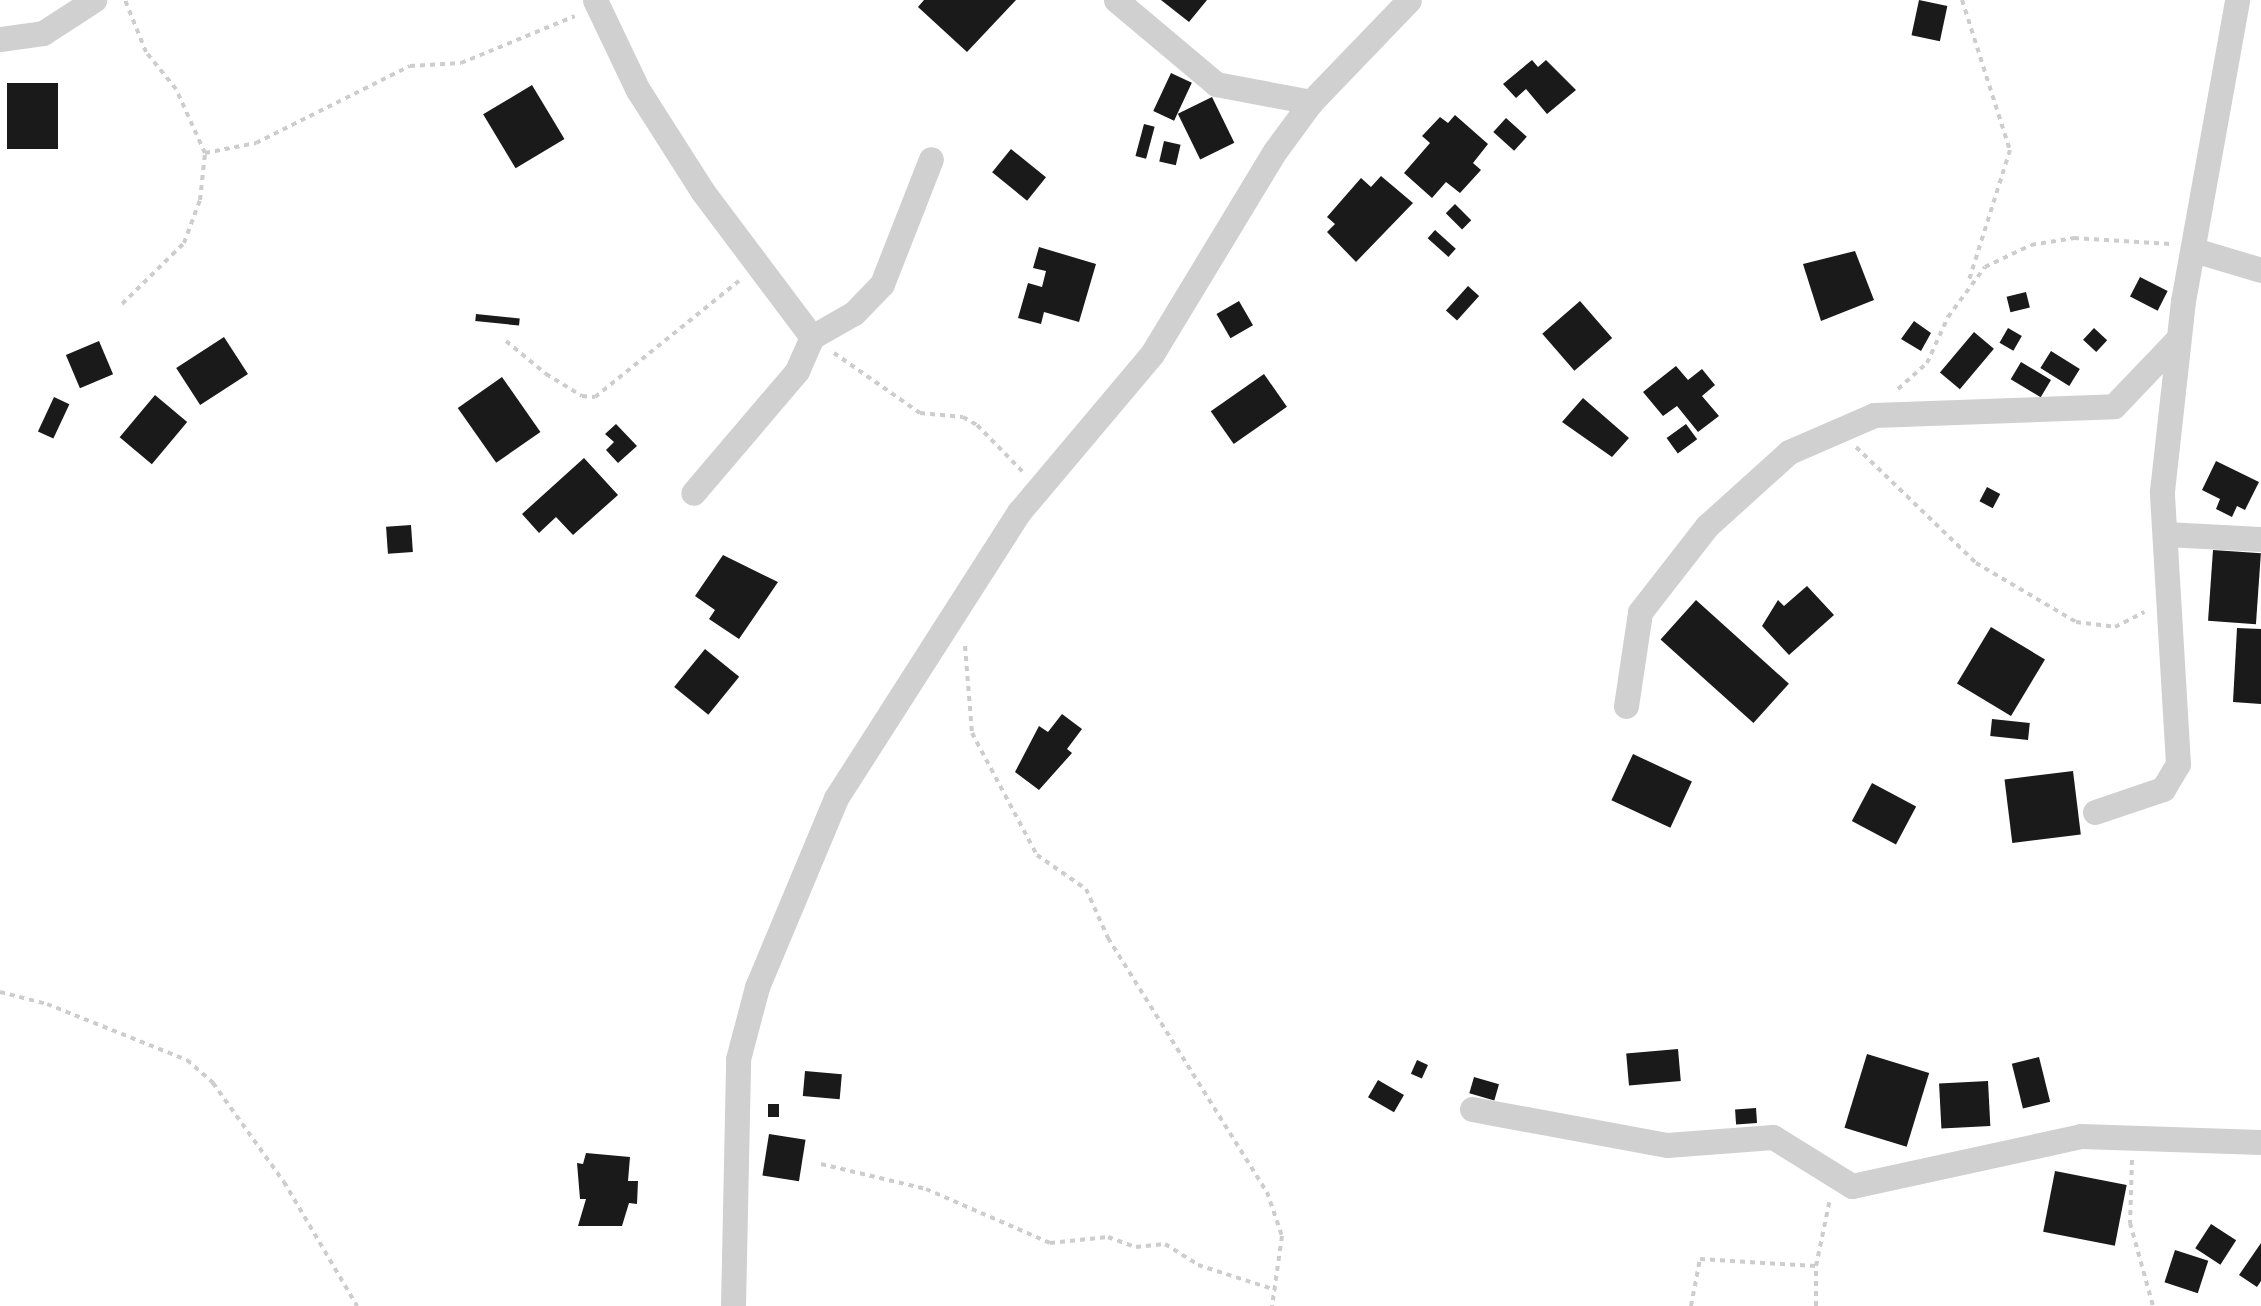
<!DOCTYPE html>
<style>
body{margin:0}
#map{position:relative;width:2261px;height:1306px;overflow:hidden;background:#fff;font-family:"Golos Text",sans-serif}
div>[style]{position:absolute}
.building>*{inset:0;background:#1a1a1a;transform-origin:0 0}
.path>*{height:4px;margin-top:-2px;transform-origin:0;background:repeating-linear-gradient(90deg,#cdcdcd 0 5px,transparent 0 10px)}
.street>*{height:25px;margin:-12.5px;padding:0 12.5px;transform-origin:12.5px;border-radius:12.5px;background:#d0d0d0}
span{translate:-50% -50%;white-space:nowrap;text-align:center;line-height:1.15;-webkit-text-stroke:10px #fff;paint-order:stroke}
</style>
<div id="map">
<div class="building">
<div style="clip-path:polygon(924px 0,1016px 0,967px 52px,918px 7px)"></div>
<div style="clip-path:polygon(1161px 0,1207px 0,1189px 22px)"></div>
<div style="left:1919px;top:0;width:29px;height:36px;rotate:12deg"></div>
<div style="clip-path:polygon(1532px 60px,1538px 67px,1546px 60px,1576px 90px,1547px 114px,1526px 89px,1516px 98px,1503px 84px)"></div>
<div style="left:1171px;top:73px;width:23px;height:42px;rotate:25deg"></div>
<div style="left:7px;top:83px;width:51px;height:66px"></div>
<div style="left:532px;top:85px;width:63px;height:57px;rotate:59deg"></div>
<div style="left:1212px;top:97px;width:51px;height:38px;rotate:64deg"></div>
<div style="clip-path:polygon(1455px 115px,1488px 144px,1473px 163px,1481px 170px,1460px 193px,1446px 182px,1432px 198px,1404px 173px,1430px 143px,1422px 136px,1440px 117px,1448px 123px)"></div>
<div style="left:1506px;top:118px;width:28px;height:19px;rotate:42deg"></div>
<div style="left:1144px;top:124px;width:11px;height:33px;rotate:15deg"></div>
<div style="left:1164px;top:141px;width:17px;height:21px;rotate:13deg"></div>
<div style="left:1011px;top:149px;width:45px;height:30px;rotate:39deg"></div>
<div style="clip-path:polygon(1381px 176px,1413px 203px,1356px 262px,1327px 232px,1335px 224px,1327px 217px,1361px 178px,1371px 187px)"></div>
<div style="left:1455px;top:204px;width:23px;height:13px;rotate:45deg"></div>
<div style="left:1435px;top:230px;width:28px;height:11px;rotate:42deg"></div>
<div style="clip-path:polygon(1039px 247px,1096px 264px,1079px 322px,1044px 312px,1041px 324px,1018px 318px,1028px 283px,1042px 287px,1046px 271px,1033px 268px)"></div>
<div style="clip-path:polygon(1855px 251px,1874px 300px,1821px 321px,1803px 264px)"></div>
<div style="left:2140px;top:277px;width:31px;height:22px;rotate:27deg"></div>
<div style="left:1468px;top:286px;width:15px;height:33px;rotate:42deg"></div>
<div style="left:2026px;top:292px;width:16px;height:20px;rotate:76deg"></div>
<div style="left:1239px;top:301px;width:28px;height:26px;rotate:60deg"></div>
<div style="left:1580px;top:301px;width:49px;height:50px;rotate:49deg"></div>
<div style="left:476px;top:314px;width:44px;height:7px;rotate:6deg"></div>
<div style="clip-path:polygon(1914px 321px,1931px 333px,1921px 351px,1901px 339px)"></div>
<div style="left:2008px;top:328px;width:16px;height:17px;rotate:30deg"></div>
<div style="left:2094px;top:328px;width:18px;height:16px;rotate:43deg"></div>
<div style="left:1974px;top:332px;width:26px;height:53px;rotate:40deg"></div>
<div style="left:224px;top:337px;width:44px;height:57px;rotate:57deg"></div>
<div style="left:99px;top:341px;width:36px;height:36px;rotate:67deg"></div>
<div style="left:2051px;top:351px;width:34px;height:20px;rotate:32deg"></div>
<div style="left:2021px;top:362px;width:35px;height:20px;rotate:31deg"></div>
<div style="clip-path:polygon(1676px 366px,1688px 380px,1702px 369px,1715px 385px,1702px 396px,1719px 416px,1698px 432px,1677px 406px,1663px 416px,1643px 392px)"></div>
<div style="left:1264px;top:374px;width:40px;height:65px;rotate:55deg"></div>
<div style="left:502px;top:377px;width:67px;height:54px;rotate:55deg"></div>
<div style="left:155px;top:395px;width:42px;height:55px;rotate:40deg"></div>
<div style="left:54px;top:397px;width:17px;height:38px;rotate:25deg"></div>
<div style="clip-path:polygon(1583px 398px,1629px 438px,1612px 457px,1562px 422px)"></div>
<div style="clip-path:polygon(616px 424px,637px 446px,618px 463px,606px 450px,614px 442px,605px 434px)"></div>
<div style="left:1686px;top:424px;width:19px;height:24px;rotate:54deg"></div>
<div style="clip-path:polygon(584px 458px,618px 495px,573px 535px,556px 517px,539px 533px,522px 514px)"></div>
<div style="clip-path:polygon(2216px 461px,2259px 482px,2245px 510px,2237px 506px,2232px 517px,2216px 509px,2220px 499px,2202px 490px)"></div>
<div style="left:1987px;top:487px;width:15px;height:16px;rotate:28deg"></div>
<div style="left:411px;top:525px;width:27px;height:25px;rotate:86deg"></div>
<div style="left:2213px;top:550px;width:48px;height:71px;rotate:4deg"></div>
<div style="clip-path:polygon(723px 555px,778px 582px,739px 639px,709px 619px,715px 610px,695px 596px)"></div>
<div style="clip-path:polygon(1807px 586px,1834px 615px,1789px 655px,1762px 626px,1778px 600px,1784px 606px)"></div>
<div style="left:1696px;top:600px;width:125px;height:53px;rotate:42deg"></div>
<div style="left:1991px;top:627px;width:63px;height:66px;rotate:31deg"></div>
<div style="clip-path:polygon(2237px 628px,2261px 629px,2261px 704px,2233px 702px)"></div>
<div style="left:705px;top:649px;width:44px;height:49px;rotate:39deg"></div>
<div style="clip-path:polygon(1062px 714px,1082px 729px,1067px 749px,1072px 753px,1039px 790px,1015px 772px,1039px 726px,1048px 732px)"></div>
<div style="left:1992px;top:719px;width:38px;height:17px;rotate:6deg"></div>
<div style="left:1633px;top:754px;width:65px;height:51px;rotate:25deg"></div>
<div style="left:2073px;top:771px;width:64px;height:69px;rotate:83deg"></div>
<div style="left:1872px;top:783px;width:50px;height:43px;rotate:28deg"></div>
<div style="left:1678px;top:1049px;width:32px;height:52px;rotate:85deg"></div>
<div style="left:1867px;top:1054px;width:65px;height:77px;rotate:17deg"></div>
<div style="left:2039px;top:1057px;width:46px;height:28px;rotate:76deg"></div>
<div style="left:1417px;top:1060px;width:12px;height:15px;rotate:24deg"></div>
<div style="left:805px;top:1071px;width:37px;height:25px;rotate:5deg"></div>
<div style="left:1474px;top:1077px;width:26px;height:17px;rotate:16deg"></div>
<div style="left:1378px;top:1080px;width:30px;height:20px;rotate:30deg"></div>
<div style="left:1988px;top:1081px;width:45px;height:49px;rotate:87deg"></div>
<div style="left:768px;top:1104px;width:11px;height:13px"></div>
<div style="left:1756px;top:1108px;width:15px;height:21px;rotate:86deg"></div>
<div style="left:769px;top:1134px;width:37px;height:42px;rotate:9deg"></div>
<div style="clip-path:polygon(586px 1153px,630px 1157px,628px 1181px,638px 1181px,637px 1204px,629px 1203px,622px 1226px,578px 1226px,586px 1199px,580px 1199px,577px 1163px,583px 1164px)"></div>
<div style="left:2055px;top:1171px;width:73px;height:62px;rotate:11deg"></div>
<div style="left:2211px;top:1224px;width:30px;height:29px;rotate:33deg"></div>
<div style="clip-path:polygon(2261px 1243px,2261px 1281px,2257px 1287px,2239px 1275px)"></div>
<div style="left:2175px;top:1250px;width:35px;height:34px;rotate:18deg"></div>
</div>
<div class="path">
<div style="left:1962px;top:0;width:157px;rotate:72.3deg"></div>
<div style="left:2010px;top:150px;width:136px;rotate:107.5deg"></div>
<div style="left:205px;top:153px;width:52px;rotate:-11.1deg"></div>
<div style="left:256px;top:143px;width:172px;rotate:-26.6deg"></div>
<div style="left:410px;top:66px;width:51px;rotate:-3.4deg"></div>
<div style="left:461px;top:63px;width:123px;rotate:-22.4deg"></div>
<div style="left:122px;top:304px;width:87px;rotate:-44.5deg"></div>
<div style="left:184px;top:243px;width:46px;rotate:-69.6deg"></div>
<div style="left:200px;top:200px;width:47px;rotate:-83.9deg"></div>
<div style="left:205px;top:153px;width:70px;rotate:-114.4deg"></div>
<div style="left:176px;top:89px;width:48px;rotate:-129deg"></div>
<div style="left:146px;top:52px;width:56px;rotate:-112deg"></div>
<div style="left:506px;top:341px;width:52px;rotate:39.5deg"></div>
<div style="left:546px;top:374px;width:42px;rotate:31.4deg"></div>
<div style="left:582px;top:396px;width:13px;rotate:4deg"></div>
<div style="left:595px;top:397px;width:185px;rotate:-38.9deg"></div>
<div style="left:834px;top:353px;width:105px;rotate:34.9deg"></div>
<div style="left:920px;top:413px;width:43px;rotate:5.3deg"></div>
<div style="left:963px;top:417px;width:16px;rotate:30deg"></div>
<div style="left:977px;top:425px;width:66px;rotate:45.6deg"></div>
<div style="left:1898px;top:389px;width:39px;rotate:-42deg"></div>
<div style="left:1927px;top:363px;width:51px;rotate:-65.5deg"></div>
<div style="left:1948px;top:317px;width:62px;rotate:-53.5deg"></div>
<div style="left:1985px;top:267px;width:51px;rotate:-25.6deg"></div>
<div style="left:2031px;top:245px;width:44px;rotate:-9.2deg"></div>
<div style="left:2074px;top:238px;width:97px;rotate:3.5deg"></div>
<div style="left:1856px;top:447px;width:167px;rotate:44deg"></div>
<div style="left:1976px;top:563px;width:116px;rotate:30.5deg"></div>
<div style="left:2076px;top:622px;width:39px;rotate:7deg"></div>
<div style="left:2115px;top:627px;width:33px;rotate:-27deg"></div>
<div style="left:965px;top:646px;width:87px;rotate:85.4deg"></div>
<div style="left:972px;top:733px;width:138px;rotate:62deg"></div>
<div style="left:1037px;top:855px;width:60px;rotate:34.8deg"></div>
<div style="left:1086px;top:889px;width:54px;rotate:65.8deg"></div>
<div style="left:1108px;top:938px;width:300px;rotate:58deg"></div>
<div style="left:1267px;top:1192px;width:46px;rotate:71.2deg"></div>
<div style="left:1282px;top:1236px;width:71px;rotate:98.1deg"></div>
<div style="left:0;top:992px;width:49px;rotate:14.3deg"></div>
<div style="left:47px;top:1004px;width:151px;rotate:21.8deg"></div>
<div style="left:187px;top:1060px;width:35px;rotate:41deg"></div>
<div style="left:213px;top:1083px;width:122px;rotate:54.4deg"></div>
<div style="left:284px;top:1182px;width:144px;rotate:59.5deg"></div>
<div style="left:2132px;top:1160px;width:63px;rotate:91.8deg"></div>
<div style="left:2130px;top:1223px;width:86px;rotate:74.5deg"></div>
<div style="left:821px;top:1164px;width:108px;rotate:13.4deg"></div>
<div style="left:926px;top:1189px;width:135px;rotate:23.5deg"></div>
<div style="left:1050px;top:1243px;width:58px;rotate:-5.9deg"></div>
<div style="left:1108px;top:1237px;width:30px;rotate:20deg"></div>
<div style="left:1136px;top:1247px;width:29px;rotate:-6deg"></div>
<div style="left:1165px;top:1244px;width:39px;rotate:32deg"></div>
<div style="left:1198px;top:1265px;width:82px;rotate:17.8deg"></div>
<div style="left:1691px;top:1306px;width:48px;rotate:-79.2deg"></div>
<div style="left:1700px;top:1259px;width:116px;rotate:3.5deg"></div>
<div style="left:1816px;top:1306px;width:40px;rotate:-90deg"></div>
<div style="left:1816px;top:1266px;width:68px;rotate:-78.2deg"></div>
</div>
<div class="street">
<div style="left:595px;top:0;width:100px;rotate:64.5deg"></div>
<div style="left:638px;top:90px;width:121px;rotate:57.5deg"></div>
<div style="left:703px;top:192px;width:181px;rotate:53.1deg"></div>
<div style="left:812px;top:337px;width:37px;rotate:114deg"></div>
<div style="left:797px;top:371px;width:160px;rotate:130.4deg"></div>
<div style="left:1116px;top:0;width:131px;rotate:40deg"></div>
<div style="left:1216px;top:84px;width:97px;rotate:10.7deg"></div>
<div style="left:0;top:39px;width:43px;rotate:-7.9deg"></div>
<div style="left:43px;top:33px;width:61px;rotate:-32.9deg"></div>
<div style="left:2194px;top:250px;width:70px;rotate:16.6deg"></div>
<div style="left:812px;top:337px;width:48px;rotate:-29.7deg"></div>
<div style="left:854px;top:313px;width:40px;rotate:-46deg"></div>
<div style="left:882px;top:284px;width:134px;rotate:-68.6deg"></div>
<div style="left:2166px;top:534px;width:95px;rotate:3deg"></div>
<div style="left:1626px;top:706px;width:95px;rotate:-81.5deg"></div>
<div style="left:1640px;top:612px;width:109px;rotate:-52.1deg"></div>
<div style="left:1707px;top:526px;width:110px;rotate:-42.1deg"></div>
<div style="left:1789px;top:452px;width:93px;rotate:-23.5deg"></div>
<div style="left:1874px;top:415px;width:240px;rotate:-2.1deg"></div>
<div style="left:2114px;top:406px;width:91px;rotate:-46.3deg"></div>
<div style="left:2095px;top:812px;width:72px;rotate:-18.7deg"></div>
<div style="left:2163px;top:789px;width:29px;rotate:-59deg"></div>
<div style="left:2178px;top:764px;width:273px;rotate:-93.4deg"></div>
<div style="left:2162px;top:491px;width:191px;rotate:-83.7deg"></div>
<div style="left:2183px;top:301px;width:306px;rotate:-79.8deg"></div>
<div style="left:1472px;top:1109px;width:198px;rotate:10.5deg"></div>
<div style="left:1667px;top:1145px;width:106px;rotate:-4.3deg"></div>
<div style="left:1773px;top:1137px;width:93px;rotate:31.8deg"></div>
<div style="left:1852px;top:1186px;width:234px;rotate:-12.3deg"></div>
<div style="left:2081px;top:1136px;width:180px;rotate:1.9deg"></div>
<div style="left:733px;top:1306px;width:247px;rotate:-88.8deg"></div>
<div style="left:738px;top:1059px;width:74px;rotate:-75.2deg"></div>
<div style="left:757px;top:987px;width:205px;rotate:-67.3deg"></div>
<div style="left:836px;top:798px;width:340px;rotate:-57.4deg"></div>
<div style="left:1019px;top:512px;width:207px;rotate:-49.9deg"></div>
<div style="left:1152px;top:354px;width:237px;rotate:-58.8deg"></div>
<div style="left:1275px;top:151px;width:61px;rotate:-53.7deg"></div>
<div style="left:1311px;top:102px;width:141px;rotate:-46.1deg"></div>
</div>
</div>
